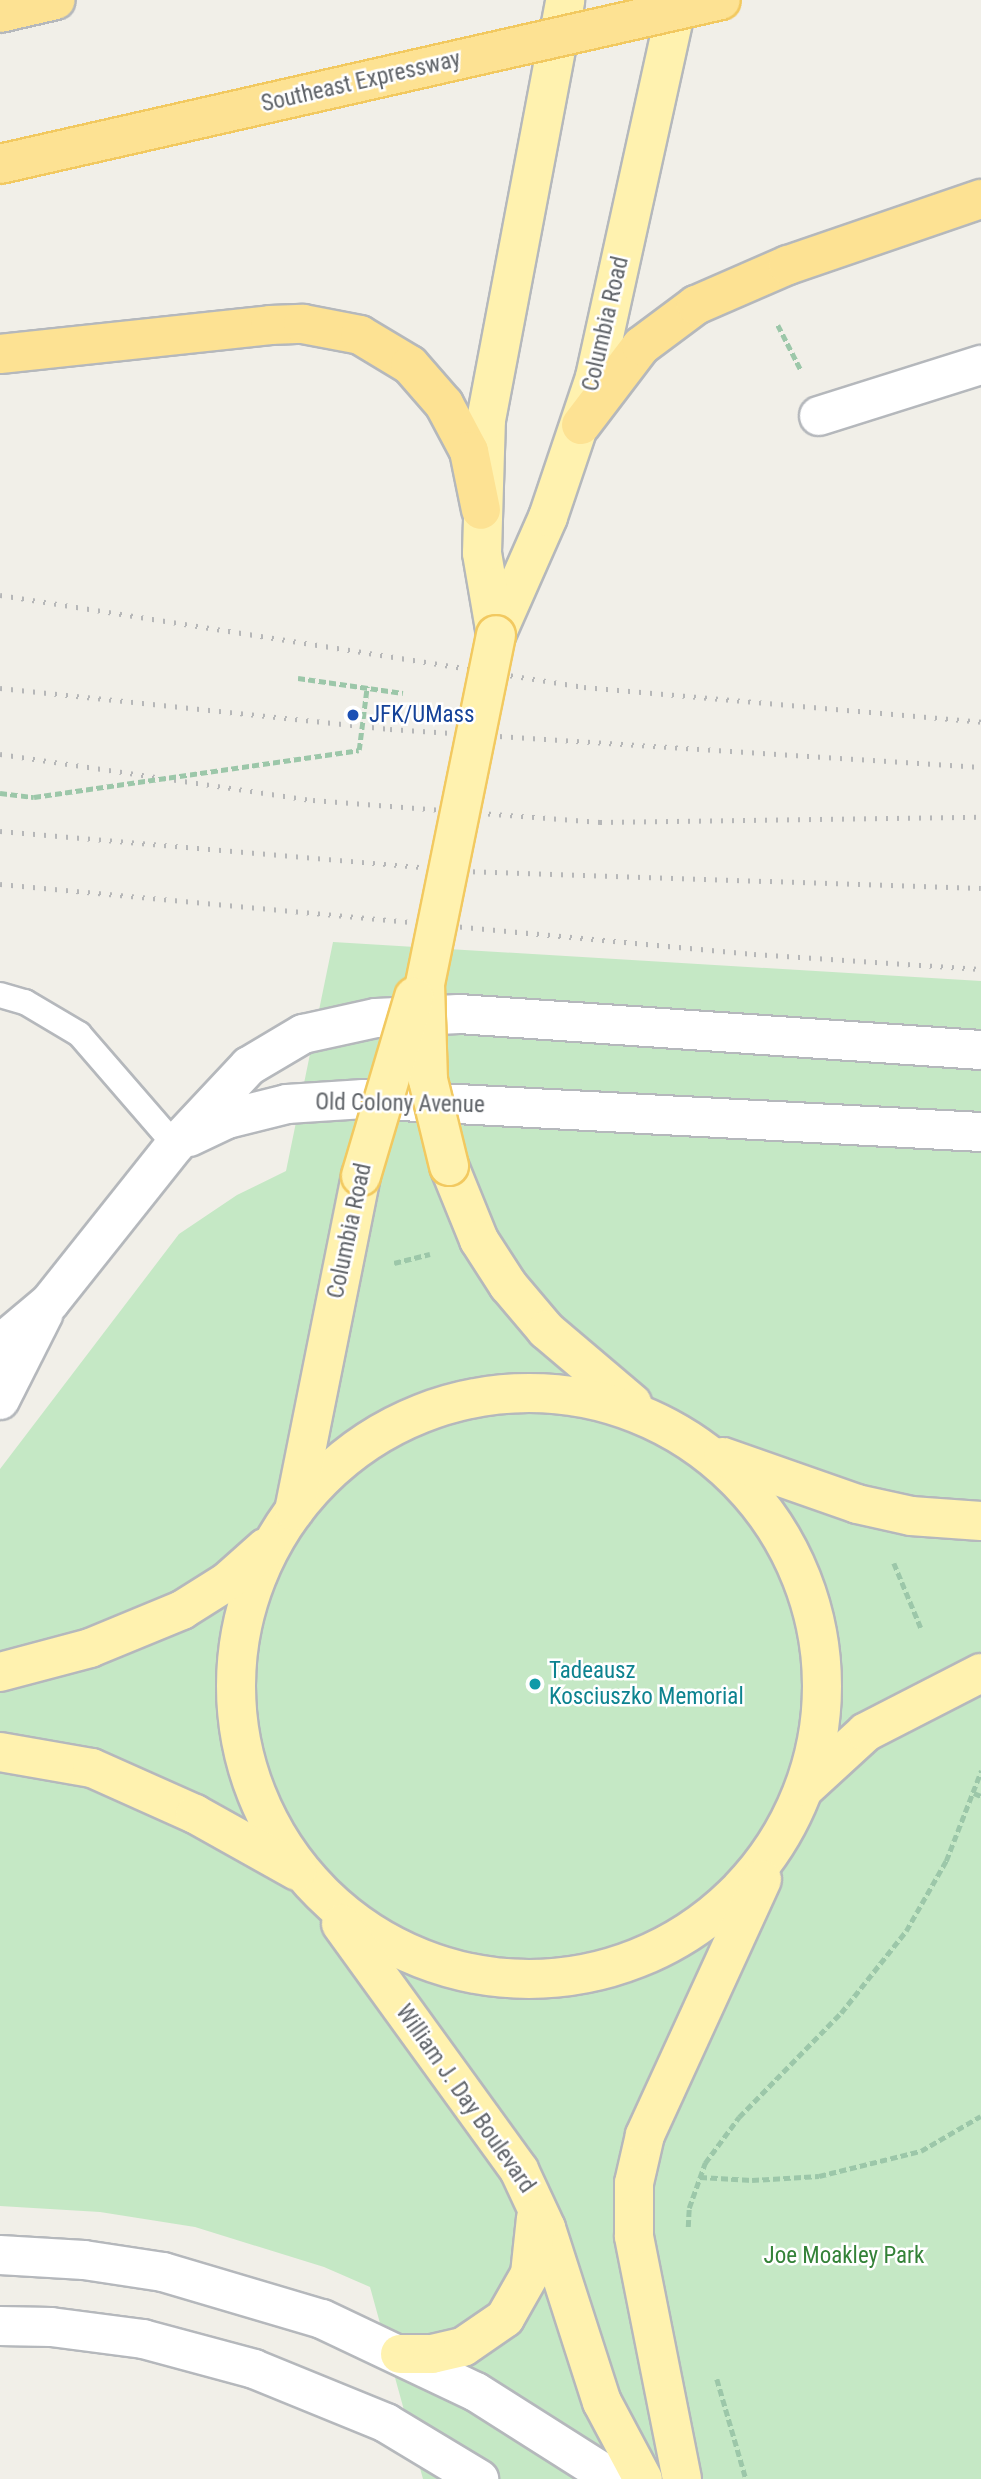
<!DOCTYPE html>
<style>
body{margin:0}
#map{position:relative;width:981px;height:2479px;overflow:hidden;background:#f1efe8;font-family:"Roboto Condensed",sans-serif}
div>[style]{position:absolute}
.green>*{inset:0;background:#c5e8c5}
.path>*{height:4.5px;margin-top:-2.25px;transform-origin:0;background:repeating-linear-gradient(90deg,#9cc7a9 0 7px,transparent 0 10.5px)}
.roads{filter:drop-shadow(2px 0 #b5b8bc) drop-shadow(-2px 0 #b5b8bc) drop-shadow(0 2px #b5b8bc) drop-shadow(0 -2px #b5b8bc)}
.lane>*{height:24px;margin:-12px;padding:0 12px;transform-origin:12px;border-radius:12px;background:#fff}
.street>*{height:38px;margin:-19px;padding:0 19px;transform-origin:19px;border-radius:19px;background:#fff}
.secondary>*{height:38px;margin:-19px;padding:0 19px;transform-origin:19px;border-radius:19px;background:#fff}
.primary>*{height:38px;margin:-19px;padding:0 19px;transform-origin:19px;border-radius:19px;background:#fff2af}
.primary>.ring{margin:-19px;padding:0;box-sizing:content-box;background:none;border:38px solid #fff2af;border-radius:50%}
.highway>*{height:38px;margin:-19px;padding:0 19px;transform-origin:19px;border-radius:19px;background:#fde293}
.rail>*{height:5px;margin-top:-2.5px;transform-origin:0;background:repeating-linear-gradient(90deg,#b6b7b8 0 2px,transparent 0 11px)}
.path-bridge>*{height:4.5px;margin-top:-2.25px;transform-origin:0;background:repeating-linear-gradient(90deg,#9cc7a9 0 7px,transparent 0 10.5px)}
.bridges{filter:drop-shadow(2px 0 #f2c960) drop-shadow(-2px 0 #f2c960) drop-shadow(0 2px #f2c960) drop-shadow(0 -2px #f2c960)}
.primary-bridge>*{height:38px;margin:-19px;padding:0 19px;transform-origin:19px;border-radius:19px;background:#fff2af}
.highway-bridge>*{height:38px;margin:-19px;padding:0 19px;transform-origin:19px;border-radius:19px;background:#fde293}
.dots>*{width:19px;height:19px;translate:-50% -50%;box-sizing:border-box;border:4px solid #fff;border-radius:50%}
span{translate:-50% -50%;white-space:nowrap;text-align:center;line-height:1.15;-webkit-text-stroke:5px #fff;paint-order:stroke}
.street-label{font-size:23px;color:#5f6368}
.transit-label{font-size:23px;color:#164399}
.left{translate:0 -50%;text-align:left}
.culture-label{font-size:23px;color:#0d838f}
.park-label{font-size:23px;color:#348238}
</style>
<div id="map">
<div class="green">
<div style="clip-path:polygon(333px 942px,981px 981px,981px 2479px,423px 2479px,370px 2287px,324px 2267px,195px 2227px,100px 2212px,0 2206px,0 1469px,179px 1234px,237px 1195px,286px 1171px)"></div>
</div>
<div class="path">
<div style="left:778px;top:325px;width:51px;rotate:62.9deg"></div>
<div style="left:298px;top:678px;width:106px;rotate:8.1deg"></div>
<div style="left:394px;top:1263px;width:37px;rotate:-14deg"></div>
<div style="left:894px;top:1563px;width:70px;rotate:67.4deg"></div>
<div style="left:974px;top:1793px;width:8px;rotate:23deg"></div>
<div style="left:700px;top:2177px;width:52px;rotate:3.3deg"></div>
<div style="left:752px;top:2180px;width:67px;rotate:-3.4deg"></div>
<div style="left:819px;top:2176px;width:105px;rotate:-13.8deg"></div>
<div style="left:921px;top:2151px;width:69px;rotate:-30.3deg"></div>
<div style="left:688px;top:2227px;width:19px;rotate:-87deg"></div>
<div style="left:689px;top:2208px;width:48px;rotate:-70.4deg"></div>
<div style="left:705px;top:2163px;width:57px;rotate:-53.5deg"></div>
<div style="left:739px;top:2117px;width:146px;rotate:-45.6deg"></div>
<div style="left:841px;top:2013px;width:105px;rotate:-51.6deg"></div>
<div style="left:906px;top:1931px;width:81px;rotate:-60.3deg"></div>
<div style="left:946px;top:1861px;width:97px;rotate:-68.7deg"></div>
<div style="left:717px;top:2379px;width:104px;rotate:73.8deg"></div>
</div>
<div class="roads">
<div class="lane">
<div style="left:0;top:995px;width:26px;rotate:16deg"></div>
<div style="left:25px;top:1002px;width:63px;rotate:30.7deg"></div>
<div style="left:79px;top:1034px;width:147px;rotate:49.1deg"></div>
</div>
<div class="street">
<div style="left:819px;top:416px;width:170px;rotate:-17.5deg"></div>
</div>
<div class="secondary">
<div style="left:189px;top:1137px;width:42px;rotate:-25.3deg"></div>
<div style="left:227px;top:1119px;width:62px;rotate:-14deg"></div>
<div style="left:287px;top:1104px;width:77px;rotate:-3.7deg"></div>
<div style="left:364px;top:1099px;width:618px;rotate:3.06deg"></div>
<div style="left:0;top:1344px;width:65px;rotate:-40deg"></div>
<div style="left:50px;top:1302px;width:201px;rotate:-51.5deg"></div>
<div style="left:175px;top:1145px;width:108px;rotate:-46.9deg"></div>
<div style="left:249px;top:1066px;width:63px;rotate:-30.7deg"></div>
<div style="left:303px;top:1034px;width:75px;rotate:-12.4deg"></div>
<div style="left:376px;top:1018px;width:83px;rotate:-2.8deg"></div>
<div style="left:459px;top:1014px;width:523px;rotate:3.95deg"></div>
<div style="left:0;top:1400px;width:97px;rotate:-63.2deg"></div>
<div style="left:0;top:2255px;width:84px;rotate:3.4deg"></div>
<div style="left:84px;top:2260px;width:80px;rotate:8.6deg"></div>
<div style="left:163px;top:2272px;width:166px;rotate:16.5deg"></div>
<div style="left:322px;top:2319px;width:170px;rotate:25.4deg"></div>
<div style="left:476px;top:2392px;width:162px;rotate:32.4deg"></div>
<div style="left:0;top:2326px;width:51px;rotate:1.1deg"></div>
<div style="left:51px;top:2327px;width:93px;rotate:7.4deg"></div>
<div style="left:143px;top:2339px;width:115px;rotate:15.1deg"></div>
<div style="left:254px;top:2369px;width:143px;rotate:22.2deg"></div>
<div style="left:386px;top:2423px;width:109px;rotate:31.1deg"></div>
</div>
<div class="primary">
<div style="left:496px;top:635px;width:129px;rotate:-66.2deg"></div>
<div style="left:548px;top:517px;width:148px;rotate:-71.4deg"></div>
<div style="left:595px;top:377px;width:386px;rotate:-77.6deg"></div>
<div style="left:496px;top:635px;width:83px;rotate:-99.7deg"></div>
<div style="left:482px;top:553px;width:133px;rotate:-88.3deg"></div>
<div style="left:486px;top:420px;width:427px;rotate:-79.3deg"></div>
<div style="left:449px;top:1166px;width:80px;rotate:67.9deg"></div>
<div style="left:479px;top:1240px;width:54px;rotate:57.2deg"></div>
<div style="left:508px;top:1285px;width:59px;rotate:49.8deg"></div>
<div style="left:546px;top:1330px;width:113px;rotate:40.3deg"></div>
<div class="ring" style="left:236px;top:1393px;width:548px;height:548px"></div>
<div style="left:723px;top:1457px;width:142px;rotate:19.3deg"></div>
<div style="left:857px;top:1504px;width:55px;rotate:12.5deg"></div>
<div style="left:911px;top:1516px;width:70px;rotate:4.1deg"></div>
<div style="left:294px;top:1511px;width:342px;rotate:-78.7deg"></div>
<div style="left:0;top:1672px;width:93px;rotate:-14.9deg"></div>
<div style="left:90px;top:1648px;width:100px;rotate:-22.4deg"></div>
<div style="left:182px;top:1610px;width:54px;rotate:-32.2deg"></div>
<div style="left:228px;top:1581px;width:50px;rotate:-41.7deg"></div>
<div style="left:0;top:1752px;width:93px;rotate:9.9deg"></div>
<div style="left:92px;top:1768px;width:113px;rotate:24.1deg"></div>
<div style="left:195px;top:1814px;width:117px;rotate:29.2deg"></div>
<div style="left:806px;top:1787px;width:81px;rotate:-42.5deg"></div>
<div style="left:866px;top:1732px;width:129px;rotate:-27.2deg"></div>
<div style="left:341px;top:1924px;width:304px;rotate:54.1deg"></div>
<div style="left:519px;top:2170px;width:64px;rotate:65deg"></div>
<div style="left:546px;top:2228px;width:183px;rotate:72.2deg"></div>
<div style="left:602px;top:2402px;width:87px;rotate:62deg"></div>
<div style="left:400px;top:2354px;width:32px"></div>
<div style="left:432px;top:2354px;width:32px;rotate:-13deg"></div>
<div style="left:463px;top:2347px;width:51px;rotate:-34.6deg"></div>
<div style="left:505px;top:2318px;width:51px;rotate:-60.4deg"></div>
<div style="left:530px;top:2274px;width:56px;rotate:-83.9deg"></div>
<div style="left:682px;top:2479px;width:248px;rotate:-101.2deg"></div>
<div style="left:634px;top:2236px;width:53px;rotate:-90deg"></div>
<div style="left:634px;top:2183px;width:49px;rotate:-77.1deg"></div>
<div style="left:645px;top:2135px;width:281px;rotate:-65.4deg"></div>
</div>
<div class="highway">
<div style="left:0;top:13px;width:57px;rotate:-13.1deg"></div>
<div style="left:0;top:354px;width:272px;rotate:-6.1deg"></div>
<div style="left:270px;top:325px;width:33px;rotate:-2deg"></div>
<div style="left:303px;top:324px;width:58px;rotate:10.9deg"></div>
<div style="left:360px;top:335px;width:58px;rotate:31deg"></div>
<div style="left:410px;top:365px;width:52px;rotate:48.9deg"></div>
<div style="left:444px;top:404px;width:53px;rotate:62deg"></div>
<div style="left:469px;top:451px;width:60px;rotate:78.5deg"></div>
<div style="left:581px;top:425px;width:99px;rotate:-52.8deg"></div>
<div style="left:641px;top:346px;width:69px;rotate:-36.7deg"></div>
<div style="left:696px;top:305px;width:100px;rotate:-23.5deg"></div>
<div style="left:788px;top:265px;width:204px;rotate:-18.9deg"></div>
</div>
</div>
<div class="rail">
<div style="left:0;top:595px;width:591px;rotate:8.95deg"></div>
<div style="left:584px;top:687px;width:399px;rotate:5deg"></div>
<div style="left:0;top:688px;width:392px;rotate:6deg"></div>
<div style="left:390px;top:729px;width:592px;rotate:3.68deg"></div>
<div style="left:0;top:754px;width:316px;rotate:8.4deg"></div>
<div style="left:313px;top:800px;width:288px;rotate:4.4deg"></div>
<div style="left:600px;top:822px;width:381px;rotate:-0.8deg"></div>
<div style="left:0;top:831px;width:464px;rotate:4.9deg"></div>
<div style="left:462px;top:871px;width:519px;rotate:1.88deg"></div>
<div style="left:0;top:884px;width:757px;rotate:5.3deg"></div>
<div style="left:754px;top:954px;width:227px;rotate:3.8deg"></div>
</div>
<div class="path-bridge">
<div style="left:0;top:793px;width:34px;rotate:7deg"></div>
<div style="left:34px;top:797px;width:328px;rotate:-8.2deg"></div>
<div style="left:359px;top:750px;width:64px;rotate:-82.8deg"></div>
</div>
<div class="bridges">
<div class="primary-bridge">
<div style="left:449px;top:1166px;width:89px;rotate:-103.7deg"></div>
<div style="left:428px;top:1080px;width:96px;rotate:-91.8deg"></div>
<div style="left:425px;top:984px;width:356px;rotate:-78.5deg"></div>
<div style="left:361px;top:1176px;width:187px;rotate:-73.5deg"></div>
</div>
<div class="highway-bridge">
<div style="left:0;top:164px;width:739px;rotate:-12.81deg"></div>
</div>
</div>
<div class="dots">
<div style="left:353px;top:715px;background:#1a4fb4"></div>
<div style="left:535px;top:1684px;background:#0f9aa8"></div>
</div>
<div class="street-label">
<span style="left:361px;top:82px;rotate:-13deg">Southeast Expressway</span>
<span style="left:606px;top:324px;rotate:-77deg">Columbia Road</span>
<span style="left:400px;top:1104px;rotate:1deg">Old Colony Avenue</span>
<span style="left:350px;top:1231px;rotate:-78deg">Columbia Road</span>
<span style="left:465px;top:2099px;rotate:55deg">William J. Day Boulevard</span>
</div>
<div class="transit-label">
<span class="left" style="left:369px;top:715px">JFK/UMass</span>
</div>
<div class="culture-label">
<span class="left" style="left:549px;top:1684px">Tadeausz<br>Kosciuszko Memorial</span>
</div>
<div class="park-label">
<span style="left:844px;top:2256px">Joe Moakley Park</span>
</div>
</div>
